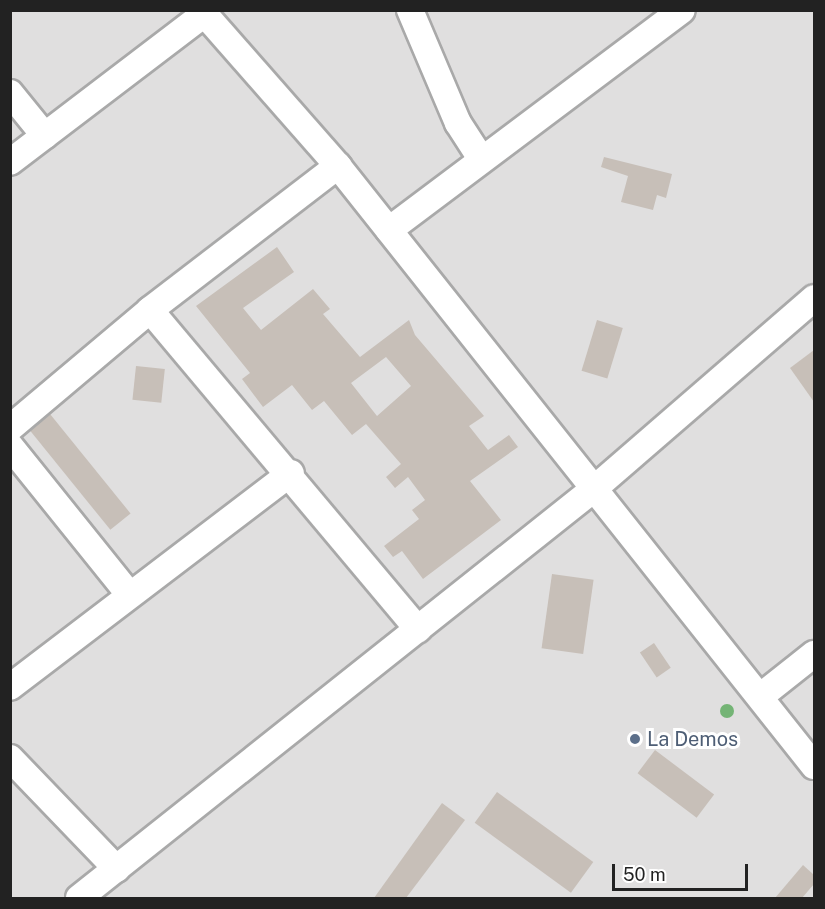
<!DOCTYPE html>
<style>
body{margin:0}
#map{position:relative;width:825px;height:909px;overflow:hidden;background:#f2efe9;font-family:"Public Sans",sans-serif}
div>[style]{position:absolute}
.residential>*{inset:0;background:#e0dfdf;transform-origin:0 0}
.building>*{inset:0;background:#c7bfb8;transform-origin:0 0}
.roads{filter:drop-shadow(2px 0 #a9a9a9) drop-shadow(-2px 0 #a9a9a9) drop-shadow(0 2px #a9a9a9) drop-shadow(0 -2px #a9a9a9)}
.minor>*{height:26px;margin:-13px;padding:0 13px;transform-origin:13px;border-radius:13px;background:#fff}
.trees>*{width:14px;height:14px;margin:-7px;border-radius:50%;background:#74b475}
.dots>*{width:16px;height:16px;translate:-50% -50%;box-sizing:border-box;border:3px solid #fff;border-radius:50%}
span{translate:-50% -50%;white-space:nowrap;text-align:center;line-height:1.15;-webkit-text-stroke:6px #fff;paint-order:stroke}
.service-label{font-size:20px;color:#4e5e75}
.left{translate:0 -50%;text-align:left}
.frame{position:absolute;inset:0;border:12px solid #222;pointer-events:none}
.scale{position:absolute;left:612px;top:864px;width:136px;height:27px;box-sizing:border-box;border:3px solid #222;border-top:0;padding-left:8px;font-size:18px;line-height:21px;white-space:nowrap;color:#222;-webkit-text-stroke:4px #fff;paint-order:stroke}
</style>
<div id="map">
<div class="residential">
<div style="left:11px;top:11px;width:803px;height:887px"></div>
</div>
<div class="building">
<div style="clip-path:polygon(604px 157px,672px 174px,666px 198px,657px 195px,653px 210px,621px 202px,628px 176px,601px 167px)"></div>
<div style="clip-path:polygon(evenodd,277px 247px,294px 272px,243px 308px,261px 330px,313px 289px,330px 309px,323px 314px,360px 357px,409px 320px,415px 335px,484px 416px,469px 426px,488px 450px,509px 435px,518px 447px,470px 481px,501px 520px,423px 579px,402px 551px,393px 557px,384px 546px,419px 519px,412px 510px,425px 500px,408px 477px,395px 488px,386px 477px,401px 464px,366px 424px,352px 435px,324px 401px,312px 410px,292px 385px,263px 407px,242px 379px,250px 373px,196px 306px,277px 247px,386px 357px,411px 386px,377px 416px,351px 383px,386px 357px)"></div>
<div style="left:597px;top:320px;width:27px;height:53px;rotate:17deg"></div>
<div style="clip-path:polygon(814px 350px,814px 402px,790px 368px)"></div>
<div style="left:136px;top:366px;width:29px;height:34px;rotate:6deg"></div>
<div style="left:50px;top:414px;width:128px;height:26px;rotate:51deg"></div>
<div style="left:552px;top:574px;width:42px;height:75px;rotate:8deg"></div>
<div style="left:654px;top:643px;width:30px;height:17px;rotate:56deg"></div>
<div style="left:655px;top:750px;width:74px;height:29px;rotate:37deg"></div>
<div style="left:497px;top:792px;width:119px;height:38px;rotate:36deg"></div>
<div style="clip-path:polygon(442px 803px,465px 820px,406px 898px,374px 898px)"></div>
<div style="clip-path:polygon(803px 865px,814px 875px,814px 884px,802px 898px,775px 898px)"></div>
</div>
<div class="roads">
<div class="minor">
<div style="left:201px;top:10px;width:208px;rotate:48.7deg"></div>
<div style="left:338px;top:166px;width:766px;rotate:51.57deg"></div>
<div style="left:410px;top:10px;width:123px;rotate:67deg"></div>
<div style="left:458px;top:123px;width:40px;rotate:57.1deg"></div>
<div style="left:10px;top:93px;width:55px;rotate:50.9deg"></div>
<div style="left:10px;top:162px;width:244px;rotate:-37.3deg"></div>
<div style="left:389px;top:230px;width:366px;rotate:-36.9deg"></div>
<div style="left:150px;top:310px;width:417px;rotate:50deg"></div>
<div style="left:10px;top:428px;width:183px;rotate:-40.1deg"></div>
<div style="left:150px;top:310px;width:237px;rotate:-37.5deg"></div>
<div style="left:10px;top:446px;width:189px;rotate:51.2deg"></div>
<div style="left:10px;top:687px;width:353px;rotate:-37.3deg"></div>
<div style="left:761px;top:696px;width:68px;rotate:-38.4deg"></div>
<div style="left:10px;top:758px;width:154px;rotate:46.1deg"></div>
<div style="left:79px;top:898px;width:659px;rotate:-38.47deg"></div>
<div style="left:595px;top:488px;width:290px;rotate:-40.9deg"></div>
</div>
</div>
<div class="trees">
<div style="left:727px;top:711px"></div>
</div>
<div class="dots">
<div style="left:635px;top:739px;background:#5c6f8a"></div>
</div>
<div class="service-label">
<span class="left" style="left:647px;top:739px">La Demos</span>
</div>
<div class="frame"></div>
<div class="scale">50 m</div>
</div>
